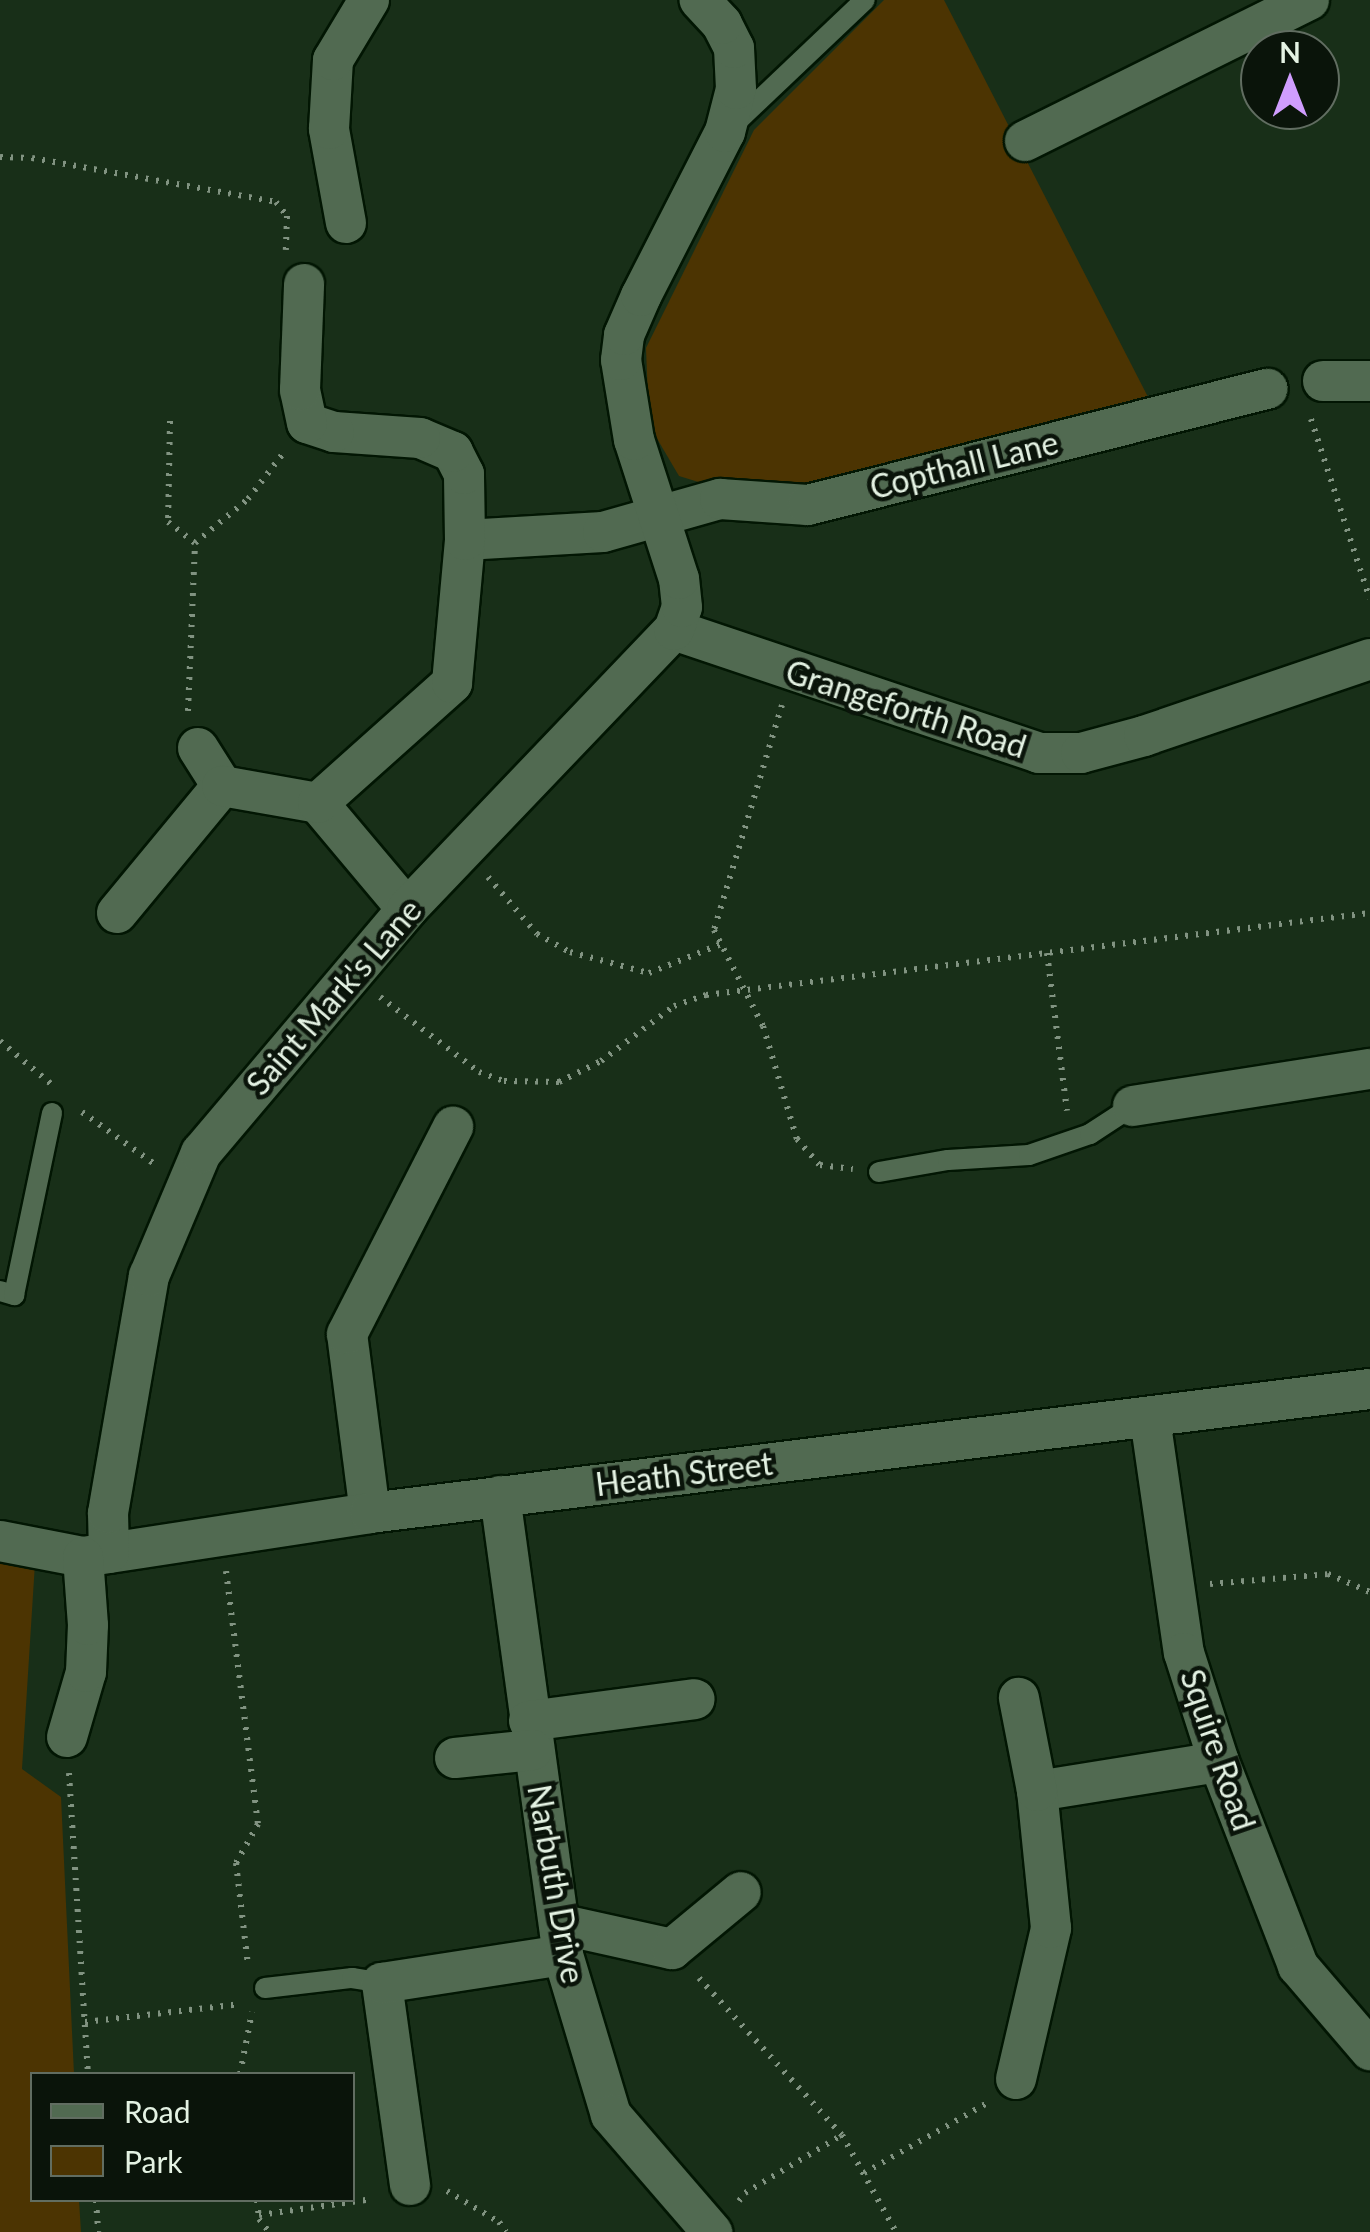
<!DOCTYPE html>
<style>
body{margin:0}
#map{position:relative;width:1370px;height:2232px;overflow:hidden;background:#182f18;font-family:Lato,sans-serif}
div>[style]{position:absolute}
.green>*{inset:0;background:#4c3402}
.path>*{height:6px;margin-top:-3px;transform-origin:0;background:repeating-linear-gradient(90deg,#819381 0 2.5px,transparent 0 10.5px)}
.roads{filter:drop-shadow(2px 0 #021603) drop-shadow(-2px 0 #021603) drop-shadow(0 2px #021603) drop-shadow(0 -2px #021603)}
.lane>*{height:20px;margin:-10px;padding:0 10px;transform-origin:10px;border-radius:10px;background:#516a51}
.street>*{height:40px;margin:-20px;padding:0 20px;transform-origin:20px;border-radius:20px;background:#516a51}
span{translate:-50% -50%;white-space:nowrap;text-align:center;line-height:1.15;-webkit-text-stroke:9px #0a140a;paint-order:stroke}
.street-label{font-size:32px;color:#e4f2e3}
.legend{position:absolute;left:30px;top:2072px;width:325px;height:130px;box-sizing:border-box;background:#0a140a;border:2px solid #616d61;margin:0;padding:12px 18px;list-style:none;font-size:30px;color:#e4f2e3}
.legend li{display:flex;align-items:center;gap:20px;height:50px}
.legend b{width:50px;border:2px solid #616d61}
.north{position:absolute;left:1240px;top:30px;width:100px;height:100px;box-sizing:border-box;background:#0a140a;border:2px solid #616d61;border-radius:50%;rotate:0deg;font-size:28px;font-weight:700;line-height:40px;text-align:center;color:#e4f2e3}
.north::after{content:'';display:block;margin:auto;width:35px;height:45px;background:#d09dfe;clip-path:polygon(50% 0,100% 100%,50% 72%,0 100%)}
</style>
<div id="map">
<div class="green">
<div style="clip-path:polygon(884px 0,944px 0,1148px 397px,805px 487px,718px 488px,679px 476px,649px 425px,646px 348px,754px 130px)"></div>
<div style="clip-path:polygon(0 1558px,35px 1563px,22px 1769px,61px 1797px,74px 2074px,32px 2074px,32px 2200px,79px 2200px,81px 2232px,0 2232px)"></div>
</div>
<div class="path">
<div style="left:0;top:157px;width:32px;rotate:2deg"></div>
<div style="left:32px;top:158px;width:248px;rotate:10.2deg"></div>
<div style="left:276px;top:202px;width:18px;rotate:52deg"></div>
<div style="left:287px;top:216px;width:34px;rotate:92deg"></div>
<div style="left:1311px;top:419px;width:189px;rotate:71.9deg"></div>
<div style="left:170px;top:421px;width:101px;rotate:91.1deg"></div>
<div style="left:168px;top:522px;width:34px;rotate:38deg"></div>
<div style="left:782px;top:705px;width:235px;rotate:106.8deg"></div>
<div style="left:714px;top:930px;width:108px;rotate:63deg"></div>
<div style="left:763px;top:1026px;width:118px;rotate:73.3deg"></div>
<div style="left:797px;top:1139px;width:35px;rotate:49deg"></div>
<div style="left:820px;top:1165px;width:33px;rotate:7deg"></div>
<div style="left:188px;top:711px;width:168px;rotate:-87.6deg"></div>
<div style="left:195px;top:543px;width:69px;rotate:-39.7deg"></div>
<div style="left:248px;top:499px;width:61px;rotate:-52.4deg"></div>
<div style="left:488px;top:877px;width:75px;rotate:49.3deg"></div>
<div style="left:537px;top:934px;width:38px;rotate:29deg"></div>
<div style="left:570px;top:952px;width:82px;rotate:14.9deg"></div>
<div style="left:649px;top:973px;width:78px;rotate:-21.9deg"></div>
<div style="left:1047px;top:953px;width:159px;rotate:82.8deg"></div>
<div style="left:380px;top:997px;width:124px;rotate:37.1deg"></div>
<div style="left:479px;top:1072px;width:27px;rotate:20deg"></div>
<div style="left:504px;top:1081px;width:55px;rotate:1deg"></div>
<div style="left:559px;top:1082px;width:47px;rotate:-26.6deg"></div>
<div style="left:601px;top:1061px;width:91px;rotate:-37deg"></div>
<div style="left:674px;top:1006px;width:34px;rotate:-19deg"></div>
<div style="left:706px;top:995px;width:669px;rotate:-7.04deg"></div>
<div style="left:0;top:1041px;width:67px;rotate:40.1deg"></div>
<div style="left:82px;top:1112px;width:87px;rotate:35.7deg"></div>
<div style="left:226px;top:1571px;width:255px;rotate:82.8deg"></div>
<div style="left:258px;top:1824px;width:45px;rotate:119.4deg"></div>
<div style="left:236px;top:1863px;width:103px;rotate:83.3deg"></div>
<div style="left:1210px;top:1584px;width:118px;rotate:-4.8deg"></div>
<div style="left:1328px;top:1574px;width:46px;rotate:23.2deg"></div>
<div style="left:69px;top:1773px;width:302px;rotate:86.4deg"></div>
<div style="left:699px;top:1978px;width:212px;rotate:47.7deg"></div>
<div style="left:842px;top:2135px;width:111px;rotate:60.9deg"></div>
<div style="left:85px;top:2022px;width:157px;rotate:-6.6deg"></div>
<div style="left:240px;top:2074px;width:63px;rotate:-79deg"></div>
<div style="left:864px;top:2173px;width:144px;rotate:-29.6deg"></div>
<div style="left:447px;top:2191px;width:61px;rotate:30.8deg"></div>
<div style="left:499px;top:2222px;width:12px;rotate:55deg"></div>
<div style="left:96px;top:2200px;width:32px;rotate:86deg"></div>
<div style="left:257px;top:2200px;width:19px;rotate:84deg"></div>
<div style="left:259px;top:2219px;width:16px;rotate:52deg"></div>
<div style="left:739px;top:2201px;width:10px;rotate:-53deg"></div>
<div style="left:745px;top:2193px;width:113px;rotate:-30.9deg"></div>
<div style="left:259px;top:2215px;width:115px;rotate:-8deg"></div>
</div>
<div class="roads">
<div class="lane">
<div style="left:732px;top:126px;width:183px;rotate:-43.5deg"></div>
<div style="left:879px;top:1172px;width:70px;rotate:-9.9deg"></div>
<div style="left:948px;top:1160px;width:81px;rotate:-3.5deg"></div>
<div style="left:1029px;top:1155px;width:65px;rotate:-19deg"></div>
<div style="left:1090px;top:1134px;width:51px;rotate:-33.1deg"></div>
<div style="left:0;top:1291px;width:15px;rotate:16deg"></div>
<div style="left:14px;top:1295px;width:186px;rotate:-78.2deg"></div>
<div style="left:265px;top:1988px;width:88px;rotate:-6.6deg"></div>
<div style="left:352px;top:1978px;width:30px;rotate:9deg"></div>
</div>
<div class="street">
<div style="left:1025px;top:141px;width:317px;rotate:-26.4deg"></div>
<div style="left:346px;top:223px;width:96px;rotate:-100.3deg"></div>
<div style="left:329px;top:129px;width:69px;rotate:-86.7deg"></div>
<div style="left:333px;top:60px;width:70px;rotate:-59deg"></div>
<div style="left:1323px;top:381px;width:47px"></div>
<div style="left:465px;top:540px;width:138px;rotate:-3.3deg"></div>
<div style="left:603px;top:532px;width:122px;rotate:-15.8deg"></div>
<div style="left:720px;top:499px;width:88px;rotate:3.9deg"></div>
<div style="left:808px;top:505px;width:474px;rotate:-14.2deg"></div>
<div style="left:674px;top:630px;width:385px;rotate:18.6deg"></div>
<div style="left:1039px;top:753px;width:42px"></div>
<div style="left:1081px;top:753px;width:65px;rotate:-15.1deg"></div>
<div style="left:1144px;top:736px;width:239px;rotate:-18.8deg"></div>
<div style="left:198px;top:748px;width:45px;rotate:57.7deg"></div>
<div style="left:318px;top:803px;width:138px;rotate:50deg"></div>
<div style="left:117px;top:913px;width:165px;rotate:-50.4deg"></div>
<div style="left:222px;top:786px;width:97px;rotate:10deg"></div>
<div style="left:318px;top:803px;width:180px;rotate:-41.8deg"></div>
<div style="left:452px;top:683px;width:144px;rotate:-84.8deg"></div>
<div style="left:465px;top:540px;width:66px;rotate:-90.9deg"></div>
<div style="left:464px;top:474px;width:25px;rotate:-117deg"></div>
<div style="left:453px;top:452px;width:36px;rotate:-157deg"></div>
<div style="left:420px;top:438px;width:86px;rotate:-176deg"></div>
<div style="left:334px;top:432px;width:28px;rotate:-162deg"></div>
<div style="left:307px;top:423px;width:34px;rotate:-102deg"></div>
<div style="left:300px;top:390px;width:106px;rotate:-87.8deg"></div>
<div style="left:1133px;top:1106px;width:240px;rotate:-8.9deg"></div>
<div style="left:1150px;top:1418px;width:237px;rotate:81.8deg"></div>
<div style="left:1184px;top:1653px;width:114px;rotate:72.2deg"></div>
<div style="left:1219px;top:1762px;width:219px;rotate:68.8deg"></div>
<div style="left:1298px;top:1966px;width:111px;rotate:49.4deg"></div>
<div style="left:500px;top:1496px;width:463px;rotate:82.2deg"></div>
<div style="left:563px;top:1955px;width:167px;rotate:73.3deg"></div>
<div style="left:611px;top:2115px;width:155px;rotate:49.2deg"></div>
<div style="left:370px;top:1513px;width:180px;rotate:-97.3deg"></div>
<div style="left:347px;top:1334px;width:233px;rotate:-62.9deg"></div>
<div style="left:0;top:1541px;width:85px;rotate:10.9deg"></div>
<div style="left:83px;top:1557px;width:290px;rotate:-8.7deg"></div>
<div style="left:370px;top:1513px;width:1008px;rotate:-7.07deg"></div>
<div style="left:109px;top:1553px;width:40px;rotate:-91.4deg"></div>
<div style="left:108px;top:1513px;width:241px;rotate:-80.2deg"></div>
<div style="left:149px;top:1276px;width:134px;rotate:-67.1deg"></div>
<div style="left:201px;top:1153px;width:319px;rotate:-49.8deg"></div>
<div style="left:407px;top:909px;width:386px;rotate:-46.3deg"></div>
<div style="left:674px;top:630px;width:24px;rotate:-71deg"></div>
<div style="left:682px;top:607px;width:28px;rotate:-96deg"></div>
<div style="left:679px;top:579px;width:146px;rotate:-107.9deg"></div>
<div style="left:634px;top:440px;width:81px;rotate:-99.2deg"></div>
<div style="left:621px;top:360px;width:25px;rotate:-83deg"></div>
<div style="left:624px;top:335px;width:43px;rotate:-66.4deg"></div>
<div style="left:641px;top:296px;width:184px;rotate:-62.9deg"></div>
<div style="left:725px;top:132px;width:44px;rotate:-75.7deg"></div>
<div style="left:736px;top:89px;width:41px;rotate:-92.8deg"></div>
<div style="left:734px;top:48px;width:27px;rotate:-117deg"></div>
<div style="left:722px;top:24px;width:33px;rotate:-133deg"></div>
<div style="left:529px;top:1721px;width:167px;rotate:-7.5deg"></div>
<div style="left:67px;top:1737px;width:68px;rotate:-73.7deg"></div>
<div style="left:86px;top:1672px;width:47px;rotate:-87.6deg"></div>
<div style="left:88px;top:1625px;width:68px;rotate:-94.2deg"></div>
<div style="left:455px;top:1758px;width:78px;rotate:-5.9deg"></div>
<div style="left:1037px;top:1791px;width:184px;rotate:-9.1deg"></div>
<div style="left:559px;top:1924px;width:116px;rotate:12.5deg"></div>
<div style="left:672px;top:1949px;width:89px;rotate:-39.6deg"></div>
<div style="left:1016px;top:2079px;width:155px;rotate:-76.9deg"></div>
<div style="left:1051px;top:1928px;width:138px;rotate:-95.8deg"></div>
<div style="left:1037px;top:1791px;width:95px;rotate:-101deg"></div>
<div style="left:410px;top:2185px;width:204px;rotate:-97.9deg"></div>
<div style="left:382px;top:1983px;width:183px;rotate:-8.8deg"></div>
</div>
</div>
<div class="street-label">
<span style="left:964px;top:465px;rotate:-14deg">Copthall Lane</span>
<span style="left:906px;top:709px;rotate:18deg">Grangeforth Road</span>
<span style="left:334px;top:997px;rotate:-49deg">Saint Mark's Lane</span>
<span style="left:684px;top:1474px;rotate:-7deg">Heath Street</span>
<span style="left:1218px;top:1750px;rotate:71deg">Squire Road</span>
<span style="left:556px;top:1884px;rotate:80deg">Narbuth Drive</span>
</div>
<ul class="legend">
<li><b style="height:12px;background:#516a51"></b>Road</li>
<li><b style="height:28px;background:#4c3402"></b>Park</li>
</ul>
<div class="north">N</div>
</div>
